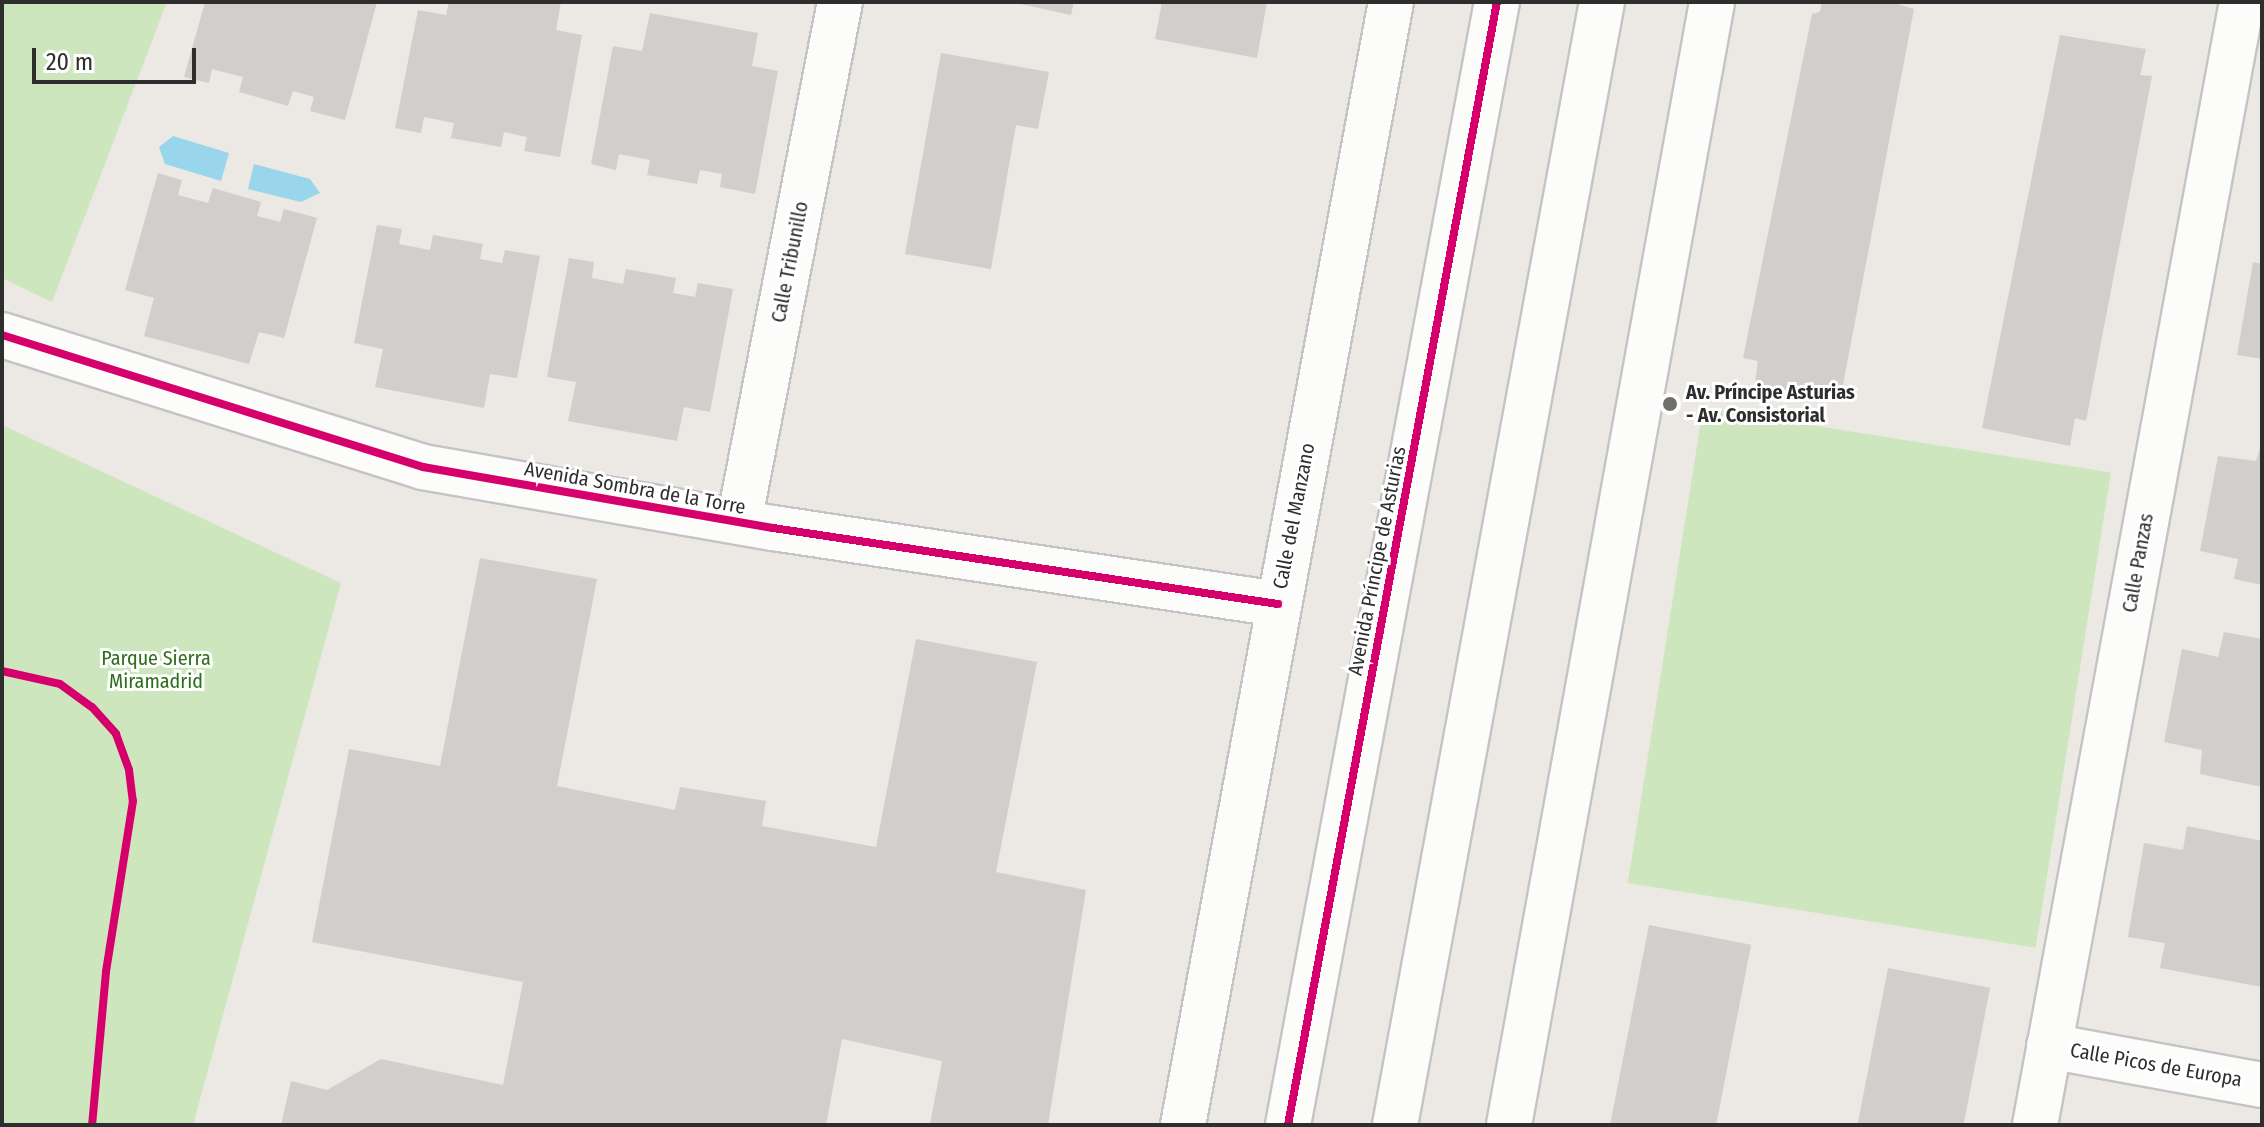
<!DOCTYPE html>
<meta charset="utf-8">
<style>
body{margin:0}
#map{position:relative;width:2264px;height:1127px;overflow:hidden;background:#ece8e4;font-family:"Fira Sans Condensed",sans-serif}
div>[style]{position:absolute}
.green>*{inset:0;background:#cee6be;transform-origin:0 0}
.water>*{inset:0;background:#99d6ec}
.building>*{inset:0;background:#d1cecb;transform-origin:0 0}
.roads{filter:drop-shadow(2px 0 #c5c4c5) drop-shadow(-2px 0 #c5c4c5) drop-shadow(0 2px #c5c4c5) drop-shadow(0 -2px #c5c4c5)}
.minor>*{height:44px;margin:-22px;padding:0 22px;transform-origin:22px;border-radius:22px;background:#fcfcfb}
.tertiary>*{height:44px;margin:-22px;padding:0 22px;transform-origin:22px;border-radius:22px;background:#fcfcfb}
.cycleway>*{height:8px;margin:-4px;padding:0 4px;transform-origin:4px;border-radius:4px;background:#d6006c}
.dots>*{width:22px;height:22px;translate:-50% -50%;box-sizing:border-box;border:4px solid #fff;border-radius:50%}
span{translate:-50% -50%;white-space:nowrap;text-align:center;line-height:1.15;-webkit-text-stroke:6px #fff;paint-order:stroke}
.street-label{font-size:20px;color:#2e2e2e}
.poi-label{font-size:20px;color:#2e2e2e;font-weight:700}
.left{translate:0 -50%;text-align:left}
.park-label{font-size:20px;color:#2c6e1b}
.frame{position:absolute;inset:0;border:4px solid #2e2e2e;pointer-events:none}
.scale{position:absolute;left:32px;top:48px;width:164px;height:36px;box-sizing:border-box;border:4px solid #2e2e2e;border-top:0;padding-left:10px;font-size:24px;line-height:28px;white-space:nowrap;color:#2e2e2e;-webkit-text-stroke:6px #fff;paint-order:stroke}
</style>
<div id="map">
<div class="green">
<div style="clip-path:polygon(2px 2px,167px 2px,52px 302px,2px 278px)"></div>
<div style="left:1703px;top:408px;width:413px;height:481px;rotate:9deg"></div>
<div style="clip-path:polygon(2px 425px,341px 583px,193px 1125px,2px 1125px)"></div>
</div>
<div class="water">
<div style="clip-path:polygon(173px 136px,229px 153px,221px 181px,165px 164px,159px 147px)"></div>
<div style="clip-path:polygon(254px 164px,310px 179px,320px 193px,301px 202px,248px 189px)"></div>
</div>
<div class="building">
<div style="clip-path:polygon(205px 2px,377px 2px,345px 120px,310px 111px,314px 97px,293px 91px,288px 106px,239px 92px,243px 77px,212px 69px,209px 83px,184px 77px)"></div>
<div style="clip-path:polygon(449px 2px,561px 2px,556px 30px,582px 35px,560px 157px,524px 151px,527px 137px,504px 132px,501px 147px,451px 138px,454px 123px,424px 117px,421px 133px,395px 128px,418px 10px,446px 15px)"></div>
<div style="clip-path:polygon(1011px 2px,1074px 2px,1071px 15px)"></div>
<div style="clip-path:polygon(1162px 2px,1267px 2px,1257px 58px,1155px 39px)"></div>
<div style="clip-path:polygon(1822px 2px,1891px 2px,1914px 9px,1840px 401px,1755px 384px,1758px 361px,1743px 358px,1812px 14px,1820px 12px)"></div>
<div style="clip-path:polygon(650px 13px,758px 33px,752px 66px,778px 71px,755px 194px,720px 187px,722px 174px,700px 170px,697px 184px,647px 175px,650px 160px,619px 154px,616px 170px,591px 164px,613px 46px,642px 51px)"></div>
<div style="clip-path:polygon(2060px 35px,2146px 49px,2140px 75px,2152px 76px,2086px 421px,2075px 418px,2070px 446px,1982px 428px)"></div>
<div style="clip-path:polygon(941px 53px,1049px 72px,1038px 129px,1016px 125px,991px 269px,905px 254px)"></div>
<div style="clip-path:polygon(158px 173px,182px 180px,178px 195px,208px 203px,213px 188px,261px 202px,257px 216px,280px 222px,284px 209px,317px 218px,284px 338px,259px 332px,249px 364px,144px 336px,154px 298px,125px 290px)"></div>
<div style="clip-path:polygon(377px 225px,402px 229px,399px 244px,430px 250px,433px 235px,483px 244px,480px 259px,502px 263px,505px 250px,540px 256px,517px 378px,490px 374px,484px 408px,375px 387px,383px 349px,354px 343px)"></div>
<div style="clip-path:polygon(569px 258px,594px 262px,592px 278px,623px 284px,626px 269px,676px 278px,673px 293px,695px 297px,698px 283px,733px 289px,710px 412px,684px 407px,677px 441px,568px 421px,576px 382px,547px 377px)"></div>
<div style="clip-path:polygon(2253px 262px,2262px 264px,2262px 359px,2237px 355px)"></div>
<div style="clip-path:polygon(2262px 442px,2262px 585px,2234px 579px,2238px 559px,2200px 551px,2218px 456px,2256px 461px)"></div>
<div style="clip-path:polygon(480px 558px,597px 579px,557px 786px,675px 810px,680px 787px,766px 801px,762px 826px,876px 847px,916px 639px,1037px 662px,996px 872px,1086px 890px,1048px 1125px,930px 1124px,942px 1061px,842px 1039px,826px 1125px,281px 1125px,291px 1081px,327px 1090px,381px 1059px,503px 1085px,523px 982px,312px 942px,349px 749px,440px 766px)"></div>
<div style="clip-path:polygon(2224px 632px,2262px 639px,2262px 787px,2200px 774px,2202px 750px,2164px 742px,2182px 649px,2218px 657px)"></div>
<div style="clip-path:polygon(2187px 826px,2262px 841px,2262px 987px,2160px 968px,2165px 943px,2128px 937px,2144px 843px,2183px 850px)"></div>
<div style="left:1649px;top:925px;width:104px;height:204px;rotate:11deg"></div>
<div style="left:1888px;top:968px;width:104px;height:160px;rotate:11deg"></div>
</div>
<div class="roads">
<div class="minor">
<div style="left:2px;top:335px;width:441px;rotate:17.4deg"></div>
<div style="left:423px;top:467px;width:355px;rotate:9.9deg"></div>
<div style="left:773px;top:528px;width:511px;rotate:8.56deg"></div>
<div style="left:739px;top:522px;width:530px;rotate:-79.01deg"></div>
<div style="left:2049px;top:1046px;width:217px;rotate:10.4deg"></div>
<div style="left:1183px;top:1125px;width:1142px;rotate:-79.51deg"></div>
<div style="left:1509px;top:1125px;width:1141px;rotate:-79.75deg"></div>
<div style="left:2035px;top:1125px;width:1142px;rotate:-79.56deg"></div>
</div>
<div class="tertiary">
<div style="left:1288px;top:1125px;width:1142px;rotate:-79.46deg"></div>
<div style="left:1395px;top:1125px;width:1142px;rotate:-79.56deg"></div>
</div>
</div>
<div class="cycleway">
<div style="left:2px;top:335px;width:441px;rotate:17.4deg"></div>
<div style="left:423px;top:467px;width:355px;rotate:9.9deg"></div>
<div style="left:773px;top:528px;width:511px;rotate:8.56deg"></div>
<div style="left:2px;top:671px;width:59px;rotate:12.6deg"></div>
<div style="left:60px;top:684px;width:39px;rotate:36deg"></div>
<div style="left:92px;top:707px;width:36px;rotate:48deg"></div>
<div style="left:116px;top:734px;width:38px;rotate:70deg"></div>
<div style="left:129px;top:770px;width:31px;rotate:83deg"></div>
<div style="left:133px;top:801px;width:173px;rotate:99deg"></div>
<div style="left:106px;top:972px;width:154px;rotate:95.2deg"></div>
<div style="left:1288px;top:1125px;width:1142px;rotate:-79.46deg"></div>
</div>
<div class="dots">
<div style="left:1670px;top:404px;background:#706f6e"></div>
</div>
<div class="street-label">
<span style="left:790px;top:262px;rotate:-79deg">Calle Tribunillo</span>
<span style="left:635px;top:488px;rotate:10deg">Avenida Sombra de la Torre</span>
<span style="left:1294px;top:516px;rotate:-79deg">Calle del Manzano</span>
<span style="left:1377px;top:561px;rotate:-79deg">Avenida Príncipe de Asturias</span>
<span style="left:2138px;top:563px;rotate:-80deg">Calle Panzas</span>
<span style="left:2156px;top:1065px;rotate:10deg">Calle Picos de Europa</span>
</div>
<div class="poi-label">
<span class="left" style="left:1686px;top:404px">Av. Príncipe Asturias<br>- Av. Consistorial</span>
</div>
<div class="park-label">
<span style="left:156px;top:670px">Parque Sierra<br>Miramadrid</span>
</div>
<div class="frame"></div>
<div class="scale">20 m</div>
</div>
